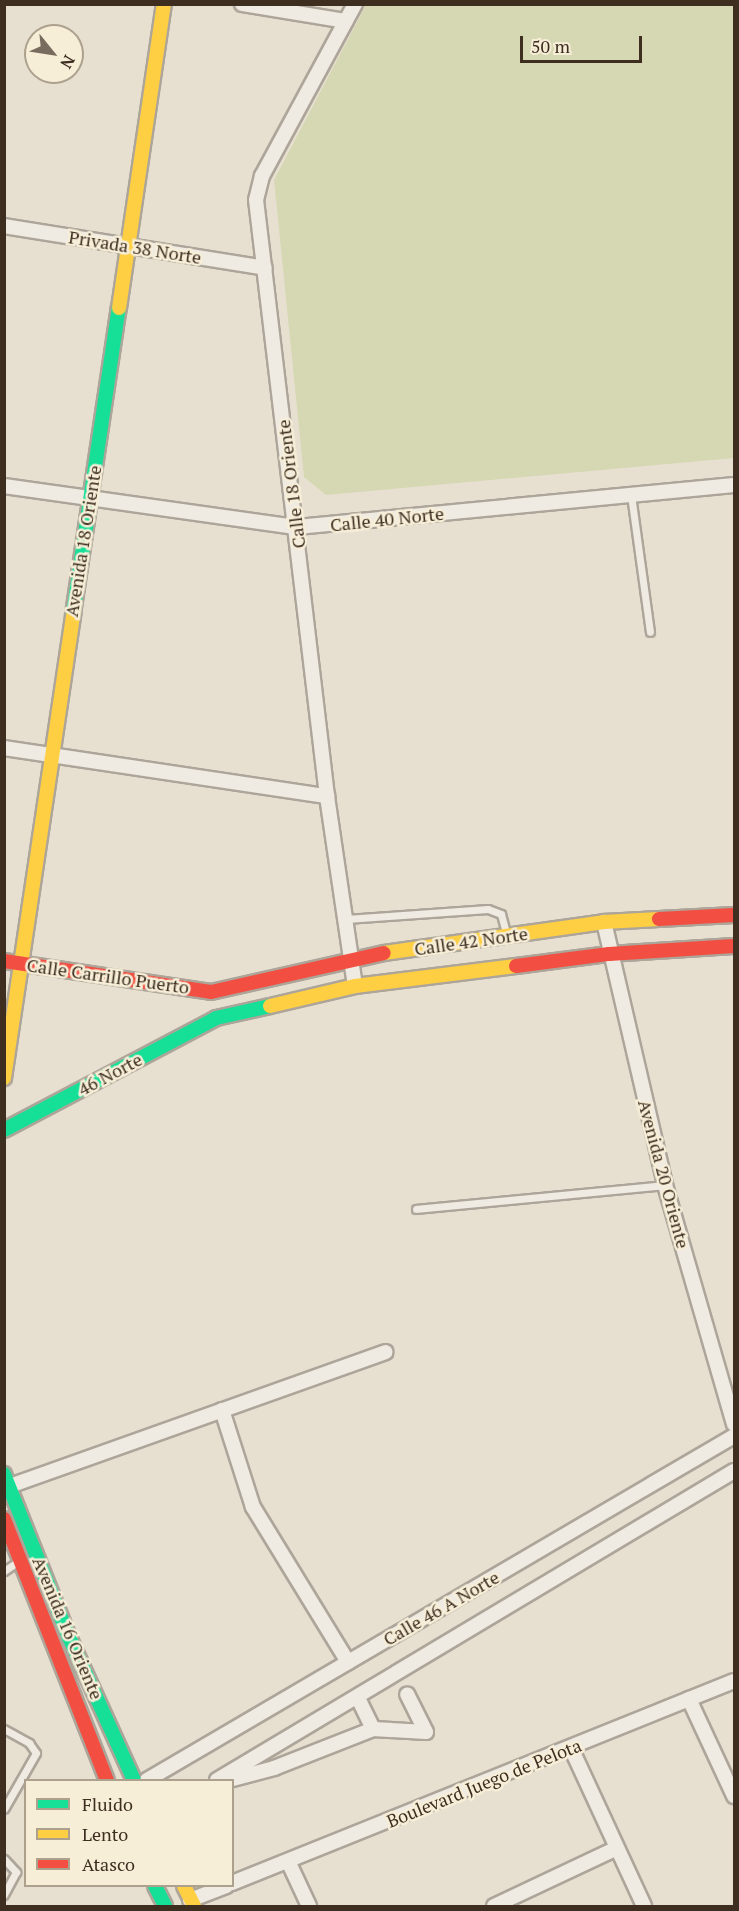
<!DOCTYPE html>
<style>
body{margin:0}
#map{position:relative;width:739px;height:1911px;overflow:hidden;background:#e7e0d1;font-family:"PT Serif",serif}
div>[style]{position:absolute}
.green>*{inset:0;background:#d6d7b3}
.roads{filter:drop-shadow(2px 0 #ada599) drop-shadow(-2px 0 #ada599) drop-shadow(0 2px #ada599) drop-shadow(0 -2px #ada599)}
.lane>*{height:7px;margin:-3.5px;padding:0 3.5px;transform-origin:3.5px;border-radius:3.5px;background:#efebe3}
.street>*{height:14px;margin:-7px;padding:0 7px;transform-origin:7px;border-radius:7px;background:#efebe3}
.fast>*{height:14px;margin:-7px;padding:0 7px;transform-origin:7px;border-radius:7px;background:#16e098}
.slow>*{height:14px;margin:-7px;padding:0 7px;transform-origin:7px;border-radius:7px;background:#ffcf43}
.jam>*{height:14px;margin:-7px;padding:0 7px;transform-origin:7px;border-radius:7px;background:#f24e42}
span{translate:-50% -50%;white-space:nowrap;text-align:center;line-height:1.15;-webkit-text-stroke:5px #f7eed8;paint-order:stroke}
.street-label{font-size:18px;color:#3d2e20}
.frame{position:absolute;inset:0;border:6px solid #3d2e20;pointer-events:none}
.legend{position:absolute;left:24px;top:1779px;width:210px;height:108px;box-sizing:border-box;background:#f7eed8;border:2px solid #ada18e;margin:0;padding:8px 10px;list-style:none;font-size:18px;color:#3d2e20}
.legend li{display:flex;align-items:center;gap:12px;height:30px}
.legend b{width:30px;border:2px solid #ada18e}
.north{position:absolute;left:24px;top:24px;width:60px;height:60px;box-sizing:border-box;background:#f7eed8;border:2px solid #ada18e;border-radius:50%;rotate:120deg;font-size:16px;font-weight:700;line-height:24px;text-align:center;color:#3d2e20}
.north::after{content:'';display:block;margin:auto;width:21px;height:27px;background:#786c5e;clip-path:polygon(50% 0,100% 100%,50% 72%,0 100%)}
.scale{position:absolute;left:520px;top:36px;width:122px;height:27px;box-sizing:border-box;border:3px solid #3d2e20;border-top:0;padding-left:8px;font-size:18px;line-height:21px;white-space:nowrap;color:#3d2e20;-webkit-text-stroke:4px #f7eed8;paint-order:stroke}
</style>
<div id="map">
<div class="green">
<div style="clip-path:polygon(366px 5px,734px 5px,734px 458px,326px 495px,304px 477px,274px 180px)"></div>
</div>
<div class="roads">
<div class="lane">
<div style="left:631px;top:495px;width:138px;rotate:82.1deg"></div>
<div style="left:346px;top:919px;width:142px;rotate:-4deg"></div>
<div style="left:488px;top:909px;width:14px;rotate:21deg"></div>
<div style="left:501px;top:914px;width:20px;rotate:75deg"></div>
<div style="left:416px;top:1209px;width:250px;rotate:-5.5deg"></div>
<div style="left:4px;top:1571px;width:18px;rotate:-34deg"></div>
<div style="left:4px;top:1729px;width:29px;rotate:29deg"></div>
<div style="left:29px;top:1743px;width:12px;rotate:55deg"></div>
<div style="left:36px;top:1753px;width:64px;rotate:119.7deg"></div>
<div style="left:4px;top:1859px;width:18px;rotate:47deg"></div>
<div style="left:16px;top:1872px;width:26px;rotate:118deg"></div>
</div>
<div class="street">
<div style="left:242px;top:4px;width:105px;rotate:9.3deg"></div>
<div style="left:4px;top:226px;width:264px;rotate:9.1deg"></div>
<div style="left:4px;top:486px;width:296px;rotate:8deg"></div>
<div style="left:297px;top:527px;width:439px;rotate:-5.5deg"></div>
<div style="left:4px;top:748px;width:327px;rotate:8.5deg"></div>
<div style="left:604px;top:922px;width:270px;rotate:76.9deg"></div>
<div style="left:665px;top:1185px;width:249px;rotate:73.9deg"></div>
<div style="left:355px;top:986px;width:192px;rotate:-98.4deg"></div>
<div style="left:327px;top:796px;width:600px;rotate:-96.79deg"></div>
<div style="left:256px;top:200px;width:25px;rotate:-76deg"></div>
<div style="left:262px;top:176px;width:196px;rotate:-61.6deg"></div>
<div style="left:222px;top:1410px;width:102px;rotate:72.3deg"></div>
<div style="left:253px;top:1507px;width:182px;rotate:58.5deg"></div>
<div style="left:4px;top:1488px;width:405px;rotate:-19.6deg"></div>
<div style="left:358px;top:1698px;width:34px;rotate:64deg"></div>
<div style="left:689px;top:1699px;width:107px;rotate:65.1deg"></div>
<div style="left:571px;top:1748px;width:174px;rotate:65.2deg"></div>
<div style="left:147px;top:1780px;width:680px;rotate:-30.37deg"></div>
<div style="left:217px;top:1780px;width:602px;rotate:-30.87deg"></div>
<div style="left:229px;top:1780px;width:47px;rotate:-14.9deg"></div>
<div style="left:274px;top:1768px;width:106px;rotate:-21.5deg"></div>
<div style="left:373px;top:1729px;width:53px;rotate:3.2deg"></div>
<div style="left:426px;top:1732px;width:42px;rotate:-116.6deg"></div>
<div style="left:288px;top:1861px;width:50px;rotate:65deg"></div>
<div style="left:232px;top:1883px;width:541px;rotate:-21.92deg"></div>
<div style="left:190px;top:1900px;width:39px;rotate:-21deg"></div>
<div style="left:494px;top:1906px;width:134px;rotate:-25.2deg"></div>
</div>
<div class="fast">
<div style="left:73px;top:614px;width:309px;rotate:-81.5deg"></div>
<div style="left:4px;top:1130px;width:240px;rotate:-27.8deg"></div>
<div style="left:216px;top:1018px;width:55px;rotate:-12.5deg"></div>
<div style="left:4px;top:1474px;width:175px;rotate:68.3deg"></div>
<div style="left:69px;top:1637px;width:157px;rotate:65.6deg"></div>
<div style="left:155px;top:1886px;width:22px;rotate:63deg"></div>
</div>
<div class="slow">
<div style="left:119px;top:308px;width:307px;rotate:-81.6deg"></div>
<div style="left:384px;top:953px;width:222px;rotate:-8deg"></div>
<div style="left:604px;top:922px;width:55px;rotate:-3.1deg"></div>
<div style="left:270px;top:1006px;width:87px;rotate:-13.2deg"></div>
<div style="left:355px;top:986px;width:162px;rotate:-7.1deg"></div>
<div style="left:4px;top:1078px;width:469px;rotate:-81.5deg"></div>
<div style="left:184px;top:1886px;width:22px;rotate:63deg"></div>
</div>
<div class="jam">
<div style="left:659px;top:919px;width:75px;rotate:-3.1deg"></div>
<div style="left:4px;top:961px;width:209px;rotate:8.5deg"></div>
<div style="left:211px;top:992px;width:177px;rotate:-12.7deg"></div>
<div style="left:516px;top:966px;width:94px;rotate:-7.4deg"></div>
<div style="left:609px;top:954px;width:125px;rotate:-3.7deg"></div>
<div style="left:4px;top:1519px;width:281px;rotate:68.5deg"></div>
</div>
</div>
<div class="street-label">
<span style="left:135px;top:247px;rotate:9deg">Privada 38 Norte</span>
<span style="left:291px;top:484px;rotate:-97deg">Calle 18 Oriente</span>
<span style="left:387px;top:519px;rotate:-6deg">Calle 40 Norte</span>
<span style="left:83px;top:541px;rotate:-81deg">Avenida 18 Oriente</span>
<span style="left:471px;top:941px;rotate:-8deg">Calle 42 Norte</span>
<span style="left:108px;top:976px;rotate:8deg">Calle Carrillo Puerto</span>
<span style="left:110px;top:1074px;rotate:-28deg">46 Norte</span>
<span style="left:664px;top:1174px;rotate:75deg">Avenida 20 Oriente</span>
<span style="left:441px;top:1608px;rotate:-30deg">Calle 46 A Norte</span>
<span style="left:68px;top:1628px;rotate:67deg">Avenida 16 Oriente</span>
<span style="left:484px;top:1783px;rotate:-22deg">Boulevard Juego de Pelota</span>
</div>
<div class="frame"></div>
<ul class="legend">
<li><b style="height:8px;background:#16e098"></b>Fluido</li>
<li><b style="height:8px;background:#ffcf43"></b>Lento</li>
<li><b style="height:8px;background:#f24e42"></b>Atasco</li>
</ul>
<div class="north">N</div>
<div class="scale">50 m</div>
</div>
